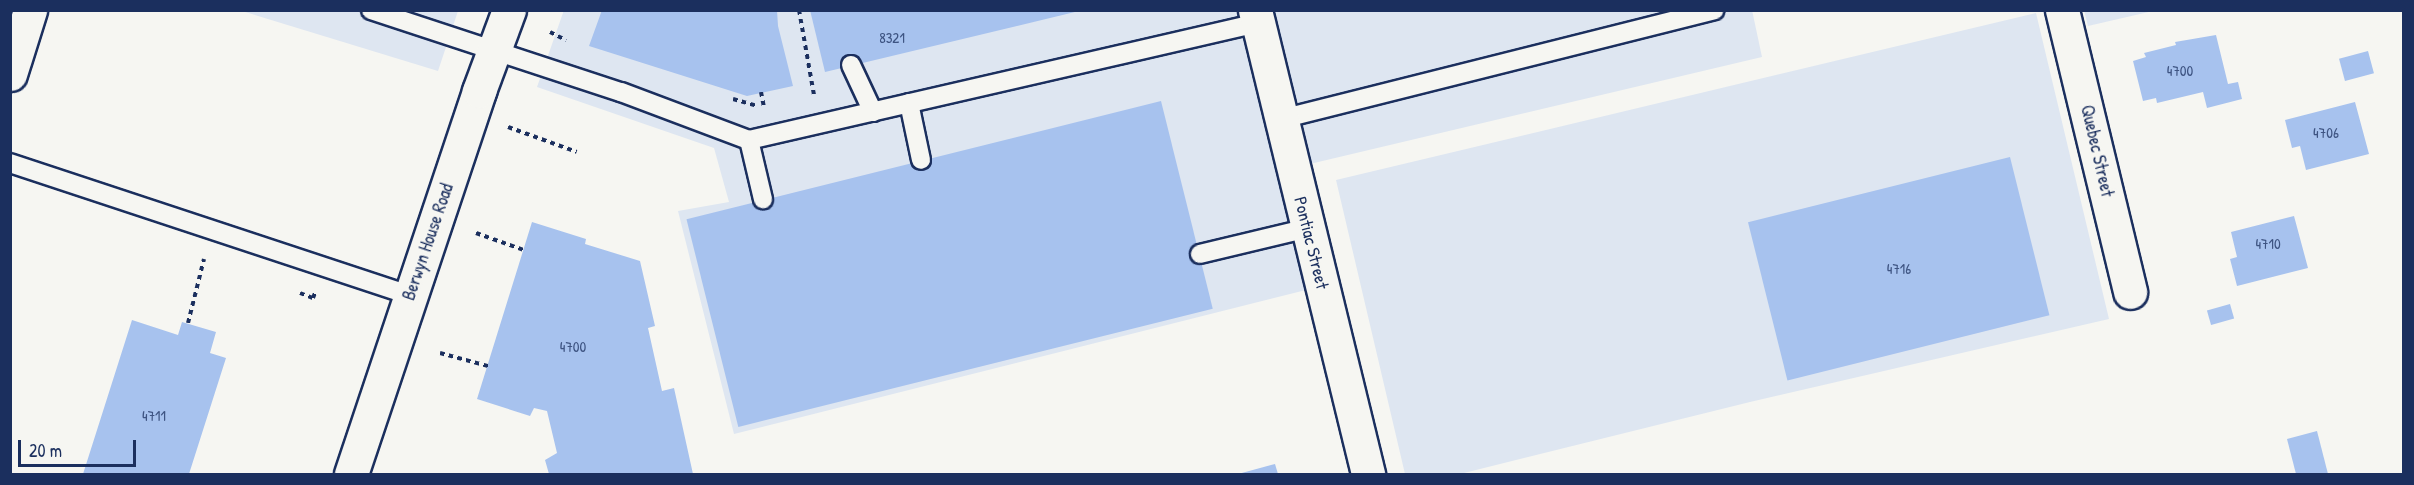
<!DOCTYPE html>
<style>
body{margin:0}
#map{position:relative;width:2414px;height:485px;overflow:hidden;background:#f6f6f2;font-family:"Patrick Hand",sans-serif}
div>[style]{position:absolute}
.built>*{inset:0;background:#dee6f1}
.building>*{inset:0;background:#a7c2ee;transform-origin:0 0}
.path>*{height:4px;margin-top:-2px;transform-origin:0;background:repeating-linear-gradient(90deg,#1b2f5e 0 4.5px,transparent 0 9px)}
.roads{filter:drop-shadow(2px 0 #1b2f5e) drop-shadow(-2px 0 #1b2f5e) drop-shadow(0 2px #1b2f5e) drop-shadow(0 -2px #1b2f5e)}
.lane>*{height:18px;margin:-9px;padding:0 9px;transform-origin:9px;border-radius:9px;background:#f6f6f2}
.street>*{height:33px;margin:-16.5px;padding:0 16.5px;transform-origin:16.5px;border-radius:16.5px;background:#f6f6f2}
span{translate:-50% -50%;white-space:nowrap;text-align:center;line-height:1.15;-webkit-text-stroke:4.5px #f6f6f2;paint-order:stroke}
.number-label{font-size:15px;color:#3e5482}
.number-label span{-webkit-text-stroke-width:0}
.street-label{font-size:18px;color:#1b2f5e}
.frame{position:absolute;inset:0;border:12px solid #1b2f5e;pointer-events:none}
.scale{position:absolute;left:18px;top:440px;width:118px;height:27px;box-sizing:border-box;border:3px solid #1b2f5e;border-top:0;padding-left:8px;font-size:18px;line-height:21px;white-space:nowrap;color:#1b2f5e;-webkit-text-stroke:4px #f6f6f2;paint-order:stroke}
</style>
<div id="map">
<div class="built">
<div style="clip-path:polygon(564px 10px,1752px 10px,1762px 57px,1276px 172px,1306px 290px,734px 434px,678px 211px,729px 202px,714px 148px,537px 87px)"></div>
<div style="clip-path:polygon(2084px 10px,2153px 10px,2153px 11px,2088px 26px)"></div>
<div style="clip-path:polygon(242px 11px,458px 11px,438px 71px)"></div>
<div style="clip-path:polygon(2036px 13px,2109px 319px,1750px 402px,1460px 474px,1405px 474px,1336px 180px)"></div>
</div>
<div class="building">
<div style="clip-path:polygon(602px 10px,777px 10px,778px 26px,793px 86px,747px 96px,589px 46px)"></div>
<div style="clip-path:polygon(810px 10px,1079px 10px,1079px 11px,825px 72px)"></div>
<div style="clip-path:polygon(2216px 35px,2228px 84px,2238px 82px,2242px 99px,2207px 108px,2203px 92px,2157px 103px,2156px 98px,2143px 101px,2133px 61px,2146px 57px,2144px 53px,2176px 45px,2175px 42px)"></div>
<div style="left:2368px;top:51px;width:23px;height:30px;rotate:75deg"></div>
<div style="left:1161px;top:101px;width:214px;height:489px;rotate:76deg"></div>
<div style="clip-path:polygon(2355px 102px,2369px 154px,2306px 170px,2300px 146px,2292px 148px,2285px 120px)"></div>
<div style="left:2010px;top:157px;width:163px;height:270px;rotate:76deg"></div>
<div style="clip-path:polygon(2294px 216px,2308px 268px,2237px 286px,2230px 259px,2237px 257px,2231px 232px)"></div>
<div style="clip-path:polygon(532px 222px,586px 239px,585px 244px,640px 261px,655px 326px,648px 328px,662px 391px,674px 388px,693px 474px,549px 474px,545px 460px,557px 453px,547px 411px,534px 408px,530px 416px,477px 399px)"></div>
<div style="left:2230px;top:304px;width:15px;height:24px;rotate:74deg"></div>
<div style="clip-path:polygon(132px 320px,178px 335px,182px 322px,216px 332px,210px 353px,226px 358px,189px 474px,83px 474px)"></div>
<div style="clip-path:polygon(2317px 431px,2328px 474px,2296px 474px,2287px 439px)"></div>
<div style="clip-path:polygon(1275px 464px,1278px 474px,1238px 474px)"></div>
</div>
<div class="path">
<div style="left:799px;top:10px;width:86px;rotate:80deg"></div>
<div style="left:550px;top:32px;width:18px;rotate:27deg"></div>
<div style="left:761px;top:92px;width:16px;rotate:79deg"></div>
<div style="left:733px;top:99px;width:25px;rotate:16deg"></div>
<div style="left:508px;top:127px;width:73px;rotate:19.9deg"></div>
<div style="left:476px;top:233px;width:51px;rotate:19.5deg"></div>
<div style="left:300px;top:293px;width:14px;rotate:21deg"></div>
<div style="left:313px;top:298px;width:5px;rotate:-68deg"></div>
<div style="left:188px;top:323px;width:66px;rotate:-76deg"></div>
<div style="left:440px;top:353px;width:50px;rotate:15.2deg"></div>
</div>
<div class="roads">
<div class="lane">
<div style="left:371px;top:10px;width:263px;rotate:18.2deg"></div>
<div style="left:621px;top:92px;width:137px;rotate:20.6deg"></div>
<div style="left:749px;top:140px;width:522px;rotate:-12.95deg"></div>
<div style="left:851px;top:65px;width:52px;rotate:64.9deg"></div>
<div style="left:909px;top:103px;width:58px;rotate:78.1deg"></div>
<div style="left:1281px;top:119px;width:447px;rotate:-14.1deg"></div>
<div style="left:749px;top:140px;width:61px;rotate:76.7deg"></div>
<div style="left:10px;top:163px;width:421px;rotate:18.3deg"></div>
<div style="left:1200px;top:254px;width:111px;rotate:-13.5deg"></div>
</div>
<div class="street">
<div style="left:1255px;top:10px;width:478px;rotate:76.3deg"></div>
<div style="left:2062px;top:10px;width:290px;rotate:76.4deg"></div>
<div style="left:10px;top:74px;width:67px;rotate:-72.6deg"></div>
<div style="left:351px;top:474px;width:404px;rotate:-71.5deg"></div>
<div style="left:479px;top:91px;width:86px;rotate:-69.7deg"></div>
</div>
</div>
<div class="number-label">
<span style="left:892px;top:38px">8321</span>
<span style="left:2180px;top:71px">4700</span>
<span style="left:2326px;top:133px">4706</span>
<span style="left:2268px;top:244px">4710</span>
<span style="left:1899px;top:269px">4716</span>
<span style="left:573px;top:347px">4700</span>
<span style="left:154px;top:416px">4711</span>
</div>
<div class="street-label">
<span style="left:2097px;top:151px;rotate:77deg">Quebec Street</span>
<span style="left:428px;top:242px;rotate:-71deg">Berwyn House Road</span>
<span style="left:1311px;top:243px;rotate:76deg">Pontiac Street</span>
</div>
<div class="frame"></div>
<div class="scale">20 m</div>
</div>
